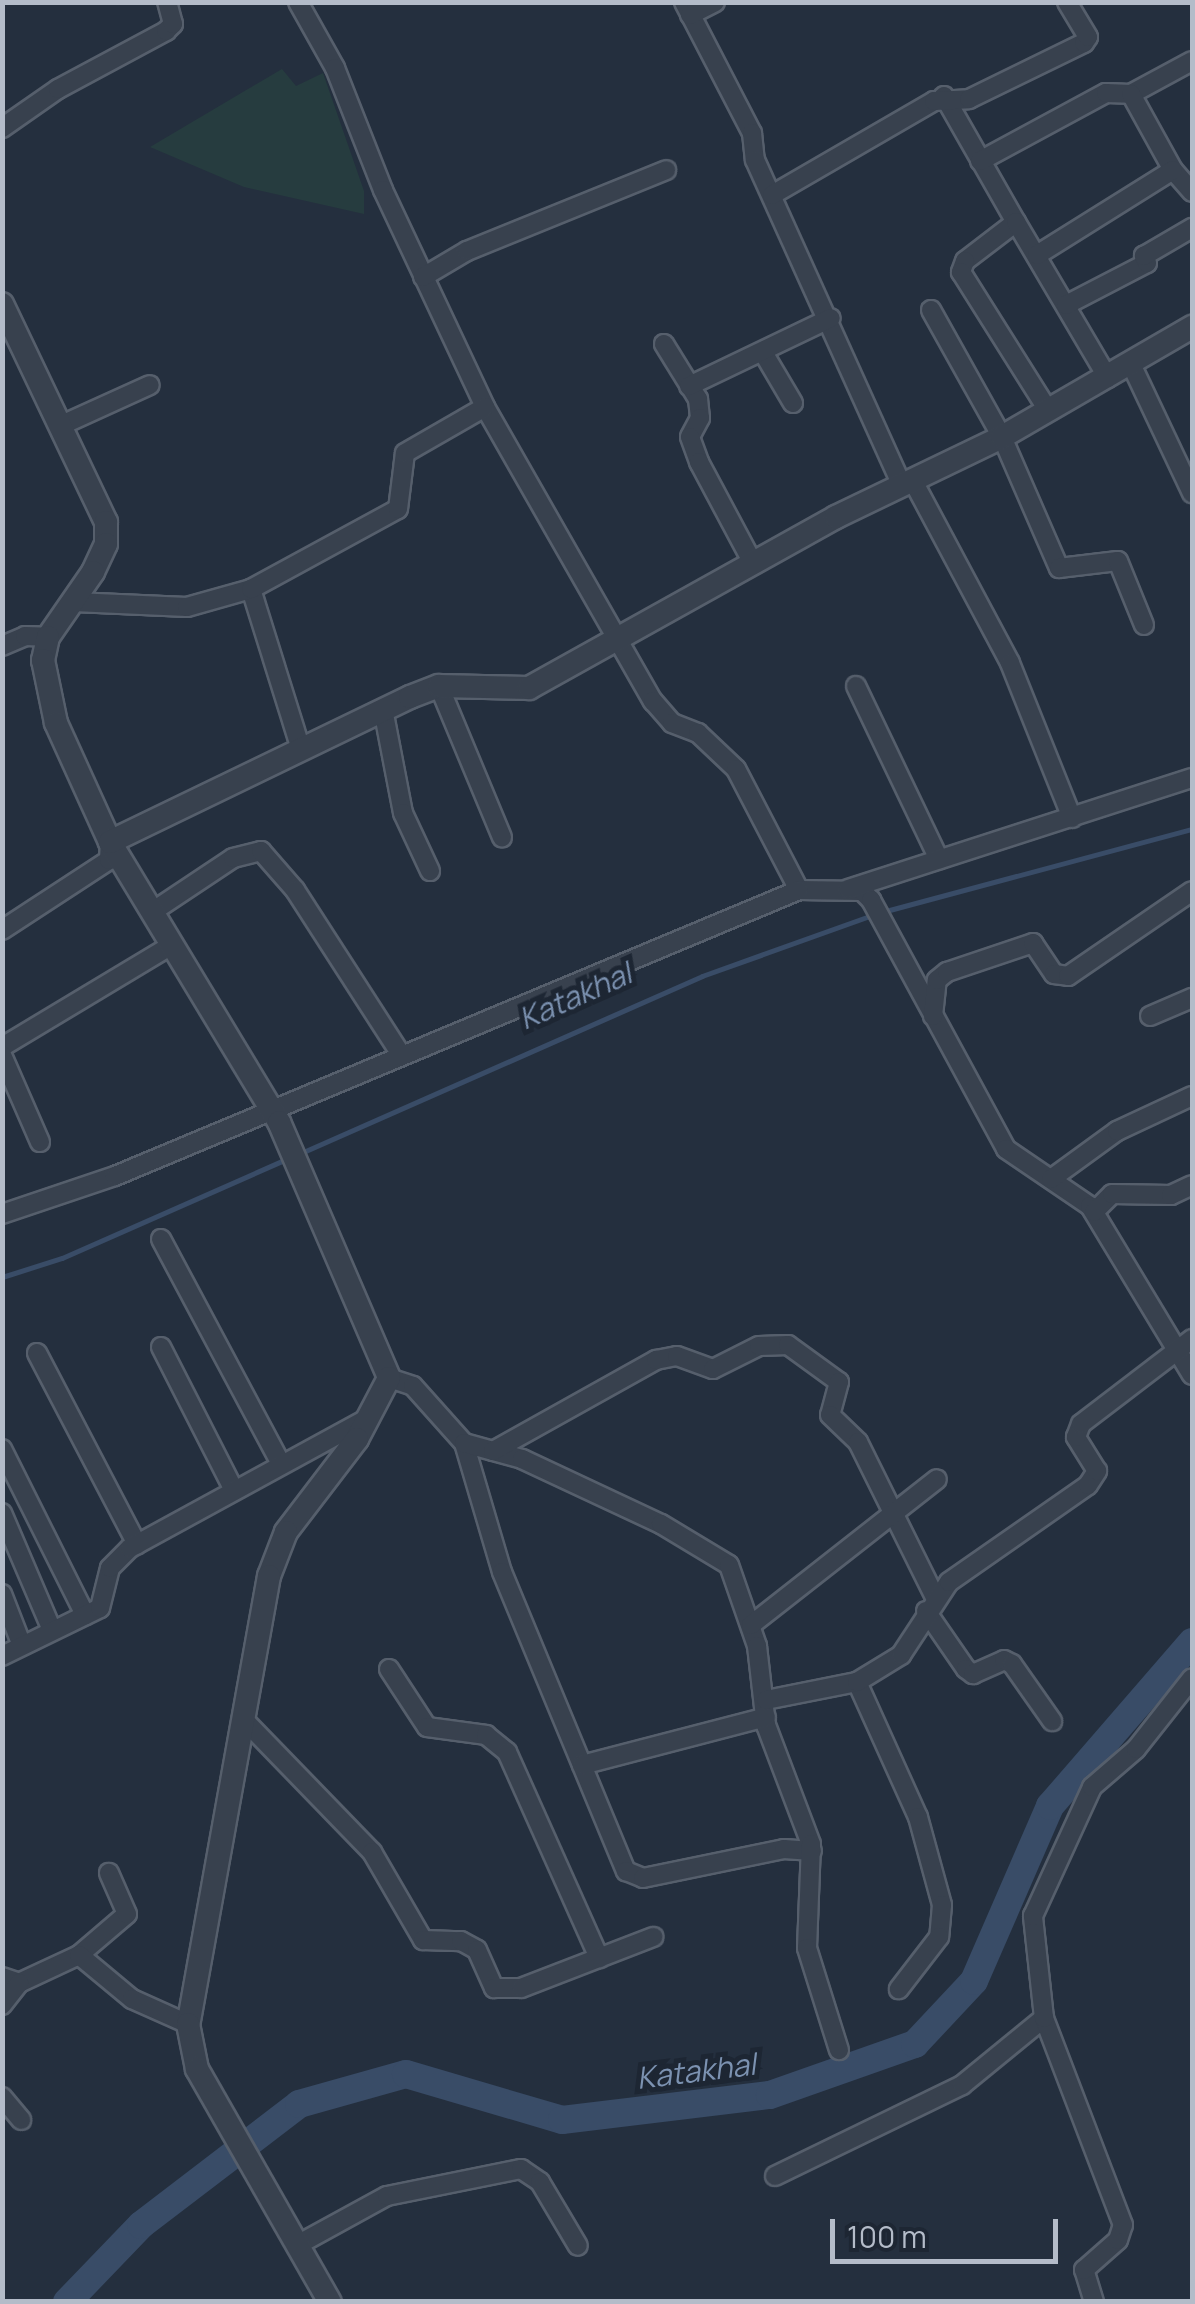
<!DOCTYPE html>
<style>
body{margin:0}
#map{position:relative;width:1195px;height:2304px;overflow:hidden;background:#242f3e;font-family:Manrope,sans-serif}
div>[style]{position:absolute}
.green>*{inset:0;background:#263c3f}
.stream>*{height:5px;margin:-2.5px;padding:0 2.5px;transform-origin:2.5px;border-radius:2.5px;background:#394c67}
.river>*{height:28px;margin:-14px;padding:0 14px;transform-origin:14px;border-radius:14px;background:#394c67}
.roads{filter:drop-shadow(2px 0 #565f6c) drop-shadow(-2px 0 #565f6c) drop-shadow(0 2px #565f6c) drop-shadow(0 -2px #565f6c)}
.minor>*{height:18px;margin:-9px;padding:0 9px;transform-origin:9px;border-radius:9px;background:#38414e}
.tertiary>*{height:22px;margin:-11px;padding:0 11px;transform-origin:11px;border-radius:11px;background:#38414e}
span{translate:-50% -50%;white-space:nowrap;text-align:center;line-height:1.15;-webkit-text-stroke:10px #1d2633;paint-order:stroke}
.water-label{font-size:30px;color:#7c92b1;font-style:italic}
.frame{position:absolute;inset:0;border:5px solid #b4bcc9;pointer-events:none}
.scale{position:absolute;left:830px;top:2219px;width:228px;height:45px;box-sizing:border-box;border:5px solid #b4bcc9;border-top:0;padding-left:12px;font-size:30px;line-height:35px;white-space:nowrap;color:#b4bcc9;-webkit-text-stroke:8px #1d2633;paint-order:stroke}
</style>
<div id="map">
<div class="green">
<div style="clip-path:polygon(282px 69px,296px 86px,323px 73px,364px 191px,364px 214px,244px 187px,150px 147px)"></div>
</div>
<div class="stream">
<div style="left:882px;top:912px;width:321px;rotate:-15deg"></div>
<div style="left:301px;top:1153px;width:438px;rotate:-23.8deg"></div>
<div style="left:702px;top:976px;width:181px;rotate:-19.7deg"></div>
<div style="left:2px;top:1277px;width:63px;rotate:-17.6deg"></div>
<div style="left:62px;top:1258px;width:245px;rotate:-23.8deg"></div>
</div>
<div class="river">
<div style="left:67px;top:2302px;width:107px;rotate:-46.1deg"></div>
<div style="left:141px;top:2225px;width:199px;rotate:-37.4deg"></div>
<div style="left:299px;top:2104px;width:111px;rotate:-15.7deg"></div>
<div style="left:406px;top:2074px;width:163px;rotate:16.4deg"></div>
<div style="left:562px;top:2120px;width:209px;rotate:-6.9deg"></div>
<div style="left:770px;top:2095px;width:154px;rotate:-19.4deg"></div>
<div style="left:915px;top:2044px;width:86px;rotate:-46.9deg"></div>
<div style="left:974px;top:1981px;width:191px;rotate:-66.5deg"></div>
<div style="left:1050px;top:1806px;width:217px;rotate:-49.1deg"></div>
</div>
<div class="roads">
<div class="minor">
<div style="left:298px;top:2px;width:76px;rotate:60.7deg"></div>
<div style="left:335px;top:68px;width:131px;rotate:68.5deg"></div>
<div style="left:383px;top:190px;width:240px;rotate:64.8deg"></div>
<div style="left:485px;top:407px;width:339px;rotate:60.3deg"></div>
<div style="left:653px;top:701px;width:29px;rotate:49deg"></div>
<div style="left:672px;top:723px;width:28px;rotate:21deg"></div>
<div style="left:698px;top:733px;width:52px;rotate:43.5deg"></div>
<div style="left:736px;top:769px;width:136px;rotate:62.5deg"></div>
<div style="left:799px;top:890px;width:63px;rotate:0.9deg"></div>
<div style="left:862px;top:891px;width:13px;rotate:45deg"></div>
<div style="left:871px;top:900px;width:283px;rotate:61.5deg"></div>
<div style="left:1006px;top:1149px;width:102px;rotate:34.2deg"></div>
<div style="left:1090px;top:1206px;width:197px;rotate:58.9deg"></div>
<div style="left:684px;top:2px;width:148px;rotate:62.6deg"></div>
<div style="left:752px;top:133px;width:27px;rotate:84deg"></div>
<div style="left:755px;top:160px;width:357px;rotate:65.7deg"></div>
<div style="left:690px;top:15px;width:28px;rotate:-27deg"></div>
<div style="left:1131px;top:94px;width:69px;rotate:-28.4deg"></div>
<div style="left:944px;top:96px;width:145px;rotate:60.3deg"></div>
<div style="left:1016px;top:222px;width:64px;rotate:142.6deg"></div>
<div style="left:965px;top:261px;width:12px;rotate:110deg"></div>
<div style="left:961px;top:272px;width:163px;rotate:57.8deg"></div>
<div style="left:2px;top:128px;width:68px;rotate:-34.9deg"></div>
<div style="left:58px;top:89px;width:123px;rotate:-28.2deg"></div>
<div style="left:166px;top:31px;width:10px;rotate:-45deg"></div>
<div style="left:173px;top:24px;width:23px;rotate:-105deg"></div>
<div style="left:980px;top:161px;width:143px;rotate:-28.4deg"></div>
<div style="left:1106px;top:93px;width:25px;rotate:2deg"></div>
<div style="left:1131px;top:94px;width:87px;rotate:61.1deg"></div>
<div style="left:1173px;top:170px;width:29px;rotate:49deg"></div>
<div style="left:772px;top:195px;width:187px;rotate:-30.1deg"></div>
<div style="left:934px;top:101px;width:35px;rotate:-3deg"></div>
<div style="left:969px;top:99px;width:128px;rotate:-26deg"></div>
<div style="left:1084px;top:43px;width:7px;rotate:-56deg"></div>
<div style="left:1088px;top:37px;width:41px;rotate:-121deg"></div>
<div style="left:1016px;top:222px;width:181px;rotate:59.5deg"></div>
<div style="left:1037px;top:255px;width:160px;rotate:-32deg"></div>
<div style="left:423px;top:277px;width:51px;rotate:-30.6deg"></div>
<div style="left:467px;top:251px;width:215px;rotate:-22.1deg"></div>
<div style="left:1066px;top:305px;width:91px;rotate:-27.4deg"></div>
<div style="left:1147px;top:263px;width:8px;rotate:-113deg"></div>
<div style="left:1144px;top:256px;width:56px;rotate:-30.3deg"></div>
<div style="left:931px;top:310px;width:145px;rotate:60.8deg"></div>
<div style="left:1002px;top:437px;width:143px;rotate:66.5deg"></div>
<div style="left:1059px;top:568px;width:59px;rotate:-6.8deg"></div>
<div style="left:1118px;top:561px;width:69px;rotate:67.9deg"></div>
<div style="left:664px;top:344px;width:65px;rotate:58.3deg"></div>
<div style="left:698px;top:399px;width:19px;rotate:84deg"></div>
<div style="left:700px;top:418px;width:21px;rotate:118deg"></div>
<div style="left:690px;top:437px;width:27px;rotate:70deg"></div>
<div style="left:699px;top:462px;width:115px;rotate:61.9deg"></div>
<div style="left:764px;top:354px;width:57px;rotate:59.4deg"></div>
<div style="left:1131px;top:364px;width:143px;rotate:64.7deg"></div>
<div style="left:689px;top:386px;width:157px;rotate:-25.6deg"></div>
<div style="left:64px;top:424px;width:94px;rotate:-24.4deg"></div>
<div style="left:913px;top:481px;width:206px;rotate:61.9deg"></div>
<div style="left:1010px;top:663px;width:167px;rotate:68.2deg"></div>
<div style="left:251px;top:589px;width:169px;rotate:72.7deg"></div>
<div style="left:74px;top:602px;width:113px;rotate:2.5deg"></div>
<div style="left:187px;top:607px;width:66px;rotate:-15.7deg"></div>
<div style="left:251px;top:589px;width:167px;rotate:-28.6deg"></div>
<div style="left:398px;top:509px;width:56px;rotate:-82.9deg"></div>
<div style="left:405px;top:453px;width:92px;rotate:-29.9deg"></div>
<div style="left:2px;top:646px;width:25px;rotate:-23deg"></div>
<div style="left:25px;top:636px;width:23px;rotate:2deg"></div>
<div style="left:439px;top:686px;width:164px;rotate:67.4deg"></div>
<div style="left:856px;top:686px;width:192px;rotate:64.4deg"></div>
<div style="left:383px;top:709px;width:106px;rotate:79.1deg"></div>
<div style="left:403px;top:813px;width:64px;rotate:65deg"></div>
<div style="left:848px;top:889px;width:361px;rotate:-17.9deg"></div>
<div style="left:152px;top:912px;width:97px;rotate:-33.7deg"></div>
<div style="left:233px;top:858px;width:29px;rotate:-14deg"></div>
<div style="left:261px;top:851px;width:52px;rotate:48.9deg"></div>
<div style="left:295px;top:890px;width:194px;rotate:57.2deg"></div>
<div style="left:2px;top:930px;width:128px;rotate:-33.2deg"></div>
<div style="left:109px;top:860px;width:18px;rotate:-87deg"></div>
<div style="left:933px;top:1016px;width:36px;rotate:-84deg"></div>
<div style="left:937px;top:980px;width:13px;rotate:-39deg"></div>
<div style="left:947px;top:972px;width:91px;rotate:-18.6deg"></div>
<div style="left:1033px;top:943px;width:37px;rotate:56deg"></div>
<div style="left:1054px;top:974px;width:14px;rotate:8deg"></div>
<div style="left:1068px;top:976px;width:150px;rotate:-34.4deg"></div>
<div style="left:1150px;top:1016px;width:46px;rotate:-23.2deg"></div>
<div style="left:2px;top:1047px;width:198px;rotate:-31deg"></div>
<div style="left:2px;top:1055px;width:95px;rotate:66.4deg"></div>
<div style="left:1051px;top:1179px;width:82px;rotate:-36deg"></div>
<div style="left:1117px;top:1131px;width:83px;rotate:-25deg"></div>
<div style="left:1094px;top:1212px;width:25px;rotate:-45deg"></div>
<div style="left:1112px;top:1194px;width:59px;rotate:1deg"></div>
<div style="left:1171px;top:1195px;width:23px;rotate:-25deg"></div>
<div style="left:2px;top:1214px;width:119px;rotate:-18.6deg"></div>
<div style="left:115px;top:1176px;width:741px;rotate:-22.69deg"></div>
<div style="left:161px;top:1239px;width:255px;rotate:61.9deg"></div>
<div style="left:161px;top:1347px;width:161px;rotate:63deg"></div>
<div style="left:37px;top:1353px;width:216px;rotate:62.4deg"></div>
<div style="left:389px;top:1378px;width:25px;rotate:18deg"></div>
<div style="left:413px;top:1386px;width:76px;rotate:48.2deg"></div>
<div style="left:464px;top:1443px;width:134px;rotate:73.6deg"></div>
<div style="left:502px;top:1572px;width:324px;rotate:67.5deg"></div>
<div style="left:626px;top:1871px;width:18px;rotate:22deg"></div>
<div style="left:643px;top:1878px;width:144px;rotate:-11.6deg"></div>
<div style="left:784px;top:1849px;width:28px;rotate:4deg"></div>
<div style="left:464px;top:1443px;width:60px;rotate:15.4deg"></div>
<div style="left:522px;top:1459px;width:153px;rotate:25.1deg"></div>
<div style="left:661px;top:1524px;width:79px;rotate:31.1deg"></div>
<div style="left:729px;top:1565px;width:86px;rotate:70.9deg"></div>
<div style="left:757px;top:1646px;width:80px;rotate:83.5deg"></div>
<div style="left:766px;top:1725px;width:127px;rotate:69.3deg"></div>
<div style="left:811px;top:1844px;width:104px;rotate:92.2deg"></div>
<div style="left:807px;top:1948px;width:107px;rotate:72.6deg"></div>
<div style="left:2px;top:1449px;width:186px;rotate:63.4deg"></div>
<div style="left:493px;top:1451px;width:187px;rotate:-29.2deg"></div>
<div style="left:656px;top:1360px;width:21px;rotate:-11deg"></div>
<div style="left:677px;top:1356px;width:38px;rotate:20deg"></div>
<div style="left:713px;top:1369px;width:51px;rotate:-26.6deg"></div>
<div style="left:759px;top:1346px;width:29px;rotate:-2deg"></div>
<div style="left:788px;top:1345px;width:63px;rotate:36deg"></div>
<div style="left:839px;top:1382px;width:34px;rotate:105deg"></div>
<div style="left:830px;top:1415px;width:39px;rotate:44deg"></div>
<div style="left:858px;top:1442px;width:175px;rotate:63.6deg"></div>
<div style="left:2px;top:1513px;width:127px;rotate:66.9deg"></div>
<div style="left:2px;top:1594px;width:53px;rotate:68.8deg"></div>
<div style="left:926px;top:1611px;width:70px;rotate:55.4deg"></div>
<div style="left:966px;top:1669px;width:9px;rotate:36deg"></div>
<div style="left:973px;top:1674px;width:34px;rotate:-24deg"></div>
<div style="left:1004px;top:1660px;width:9px;rotate:27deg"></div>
<div style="left:1012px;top:1664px;width:70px;rotate:54.9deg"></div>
<div style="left:751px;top:1625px;width:236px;rotate:-38.1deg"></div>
<div style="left:2px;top:1656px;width:109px;rotate:-26.1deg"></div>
<div style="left:100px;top:1608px;width:41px;rotate:-76deg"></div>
<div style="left:110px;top:1568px;width:28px;rotate:-45deg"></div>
<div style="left:130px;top:1548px;width:271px;rotate:-28.6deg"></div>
<div style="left:389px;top:1669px;width:69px;rotate:56.8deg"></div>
<div style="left:427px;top:1727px;width:60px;rotate:7.7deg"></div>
<div style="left:486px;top:1735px;width:27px;rotate:39deg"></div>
<div style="left:507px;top:1752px;width:226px;rotate:65.9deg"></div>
<div style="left:857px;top:1682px;width:148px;rotate:65.7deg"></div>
<div style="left:918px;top:1817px;width:91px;rotate:74.7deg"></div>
<div style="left:942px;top:1905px;width:32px;rotate:95deg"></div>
<div style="left:939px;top:1937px;width:66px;rotate:127.6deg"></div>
<div style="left:766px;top:1700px;width:93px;rotate:-11.2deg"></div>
<div style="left:857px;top:1682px;width:52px;rotate:-31.5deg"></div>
<div style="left:901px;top:1655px;width:87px;rotate:-56.7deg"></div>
<div style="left:949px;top:1582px;width:169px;rotate:-34.9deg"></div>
<div style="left:1088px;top:1485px;width:17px;rotate:-57deg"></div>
<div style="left:1097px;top:1471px;width:40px;rotate:-122deg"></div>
<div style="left:1076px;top:1437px;width:14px;rotate:-69deg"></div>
<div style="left:1081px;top:1424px;width:140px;rotate:-37.4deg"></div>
<div style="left:247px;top:1723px;width:180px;rotate:45.9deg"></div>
<div style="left:372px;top:1852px;width:102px;rotate:59.9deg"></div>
<div style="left:423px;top:1940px;width:38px;rotate:2deg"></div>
<div style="left:461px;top:1941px;width:18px;rotate:29deg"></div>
<div style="left:477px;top:1950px;width:42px;rotate:65.9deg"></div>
<div style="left:494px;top:1988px;width:27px"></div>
<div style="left:521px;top:1988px;width:142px;rotate:-21.1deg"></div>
<div style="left:582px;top:1765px;width:190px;rotate:-14.6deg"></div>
<div style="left:79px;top:1955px;width:63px;rotate:-40.5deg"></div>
<div style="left:127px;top:1914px;width:45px;rotate:-113.7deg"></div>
<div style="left:2px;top:1977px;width:18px;rotate:19deg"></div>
<div style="left:19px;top:1983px;width:66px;rotate:-25deg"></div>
<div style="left:79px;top:1955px;width:69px;rotate:39.7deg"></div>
<div style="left:132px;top:1999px;width:61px;rotate:24.1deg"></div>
<div style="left:2px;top:2005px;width:28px;rotate:-52deg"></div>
<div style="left:2px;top:2097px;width:30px;rotate:50deg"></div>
<div style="left:775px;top:2176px;width:208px;rotate:-25.9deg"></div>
<div style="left:962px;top:2085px;width:106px;rotate:-39.3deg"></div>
<div style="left:301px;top:2243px;width:98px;rotate:-28.7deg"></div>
<div style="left:387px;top:2196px;width:137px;rotate:-11.4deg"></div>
<div style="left:521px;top:2169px;width:23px;rotate:34deg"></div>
<div style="left:540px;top:2182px;width:74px;rotate:59.3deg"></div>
<div style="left:1094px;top:2302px;width:34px;rotate:-107deg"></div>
<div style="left:1084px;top:2270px;width:45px;rotate:-41.4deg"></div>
<div style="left:1118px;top:2240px;width:16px;rotate:-72deg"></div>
<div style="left:1123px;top:2225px;width:222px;rotate:-110.9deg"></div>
<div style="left:1044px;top:2018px;width:103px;rotate:-96.2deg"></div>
<div style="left:1033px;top:1916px;width:142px;rotate:-65.4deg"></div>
<div style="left:1092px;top:1787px;width:58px;rotate:-40.8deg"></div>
<div style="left:1136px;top:1749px;width:90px;rotate:-51.7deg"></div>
</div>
<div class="tertiary">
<div style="left:2px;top:304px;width:242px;rotate:64.5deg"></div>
<div style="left:106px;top:522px;width:22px;rotate:90deg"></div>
<div style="left:106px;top:544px;width:31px;rotate:115deg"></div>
<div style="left:93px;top:572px;width:79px;rotate:124.7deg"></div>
<div style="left:48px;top:637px;width:24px;rotate:102deg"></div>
<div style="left:43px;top:660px;width:64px;rotate:78.3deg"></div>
<div style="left:56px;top:723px;width:131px;rotate:65.6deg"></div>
<div style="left:110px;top:842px;width:327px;rotate:58.9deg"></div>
<div style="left:279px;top:1122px;width:279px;rotate:66.7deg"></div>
<div style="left:389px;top:1378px;width:69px;rotate:117.7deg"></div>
<div style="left:357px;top:1439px;width:117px;rotate:127.4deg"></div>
<div style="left:286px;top:1532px;width:47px;rotate:111.1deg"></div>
<div style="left:269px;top:1576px;width:455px;rotate:100.2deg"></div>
<div style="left:188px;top:2024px;width:46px;rotate:78.7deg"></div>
<div style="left:197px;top:2069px;width:268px;rotate:60.3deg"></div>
<div style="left:110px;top:842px;width:333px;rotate:-25.8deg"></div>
<div style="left:410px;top:697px;width:31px;rotate:-21deg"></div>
<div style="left:439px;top:686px;width:90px;rotate:1.3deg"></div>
<div style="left:529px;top:688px;width:351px;rotate:-29.1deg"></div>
<div style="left:836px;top:517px;width:184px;rotate:-25.7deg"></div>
<div style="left:1002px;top:437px;width:220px;rotate:-30.1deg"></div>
</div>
</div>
<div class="water-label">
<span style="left:575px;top:996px;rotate:-24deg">Katakhal</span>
<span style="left:696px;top:2071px;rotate:-7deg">Katakhal</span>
</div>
<div class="frame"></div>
<div class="scale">100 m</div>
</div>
